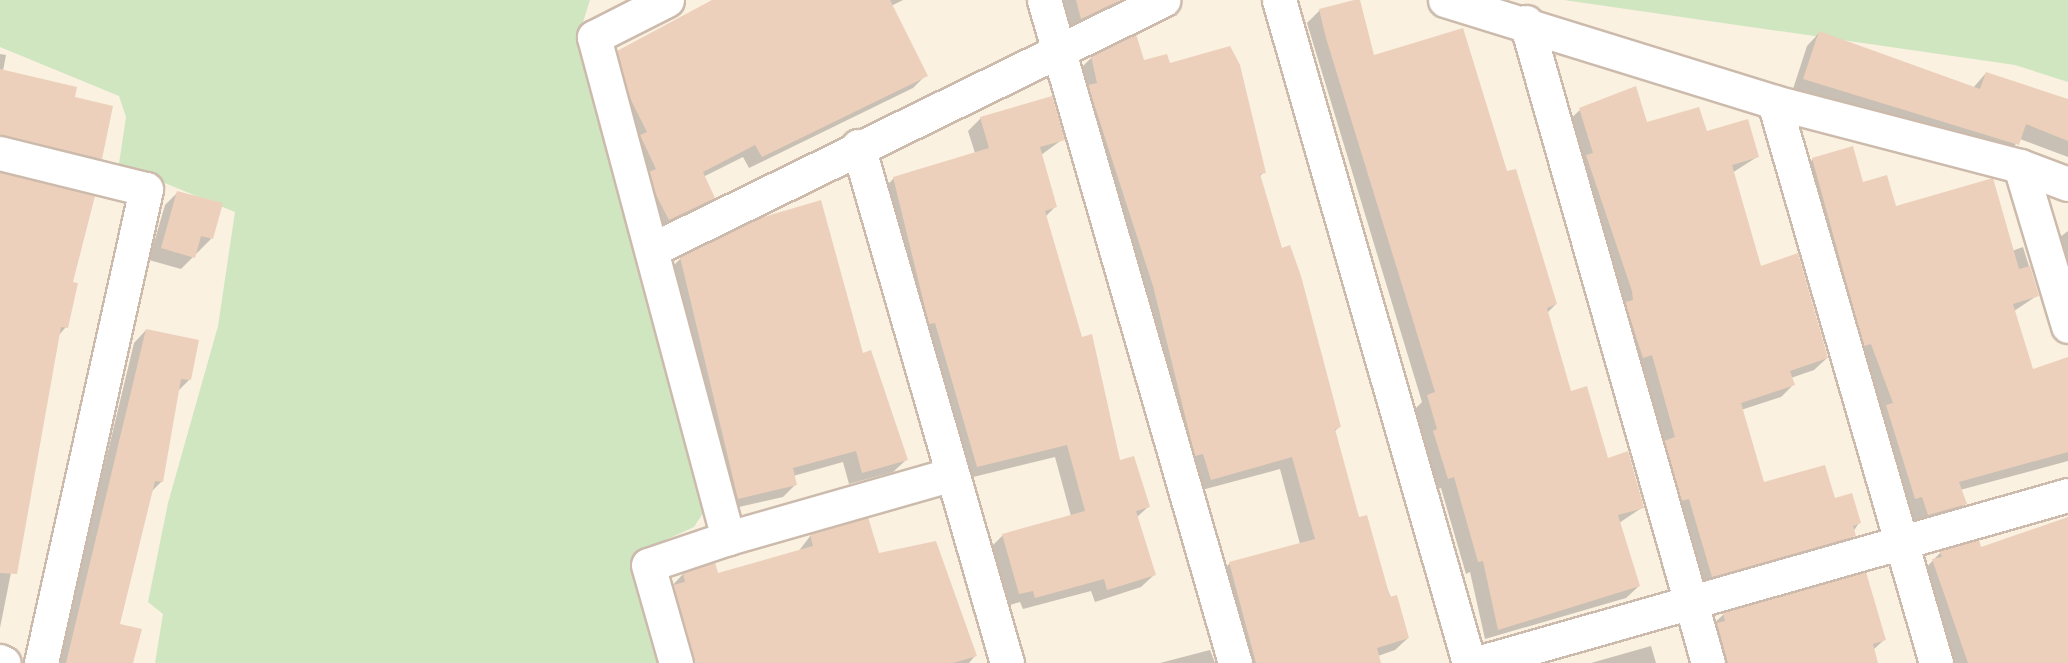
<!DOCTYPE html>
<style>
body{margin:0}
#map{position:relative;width:2068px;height:663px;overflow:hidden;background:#faf1e1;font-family:"Source Sans 3",sans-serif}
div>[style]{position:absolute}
.green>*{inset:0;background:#cfe6c1}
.shadow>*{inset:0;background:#0003}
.building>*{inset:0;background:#edd0bb}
.roads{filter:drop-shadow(2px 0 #ccbbac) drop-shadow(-2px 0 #ccbbac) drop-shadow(0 2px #ccbbac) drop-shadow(0 -2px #ccbbac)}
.street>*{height:33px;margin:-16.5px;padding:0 16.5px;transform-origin:16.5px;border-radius:16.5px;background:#fff}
.secondary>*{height:33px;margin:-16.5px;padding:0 16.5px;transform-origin:16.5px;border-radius:16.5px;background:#fff}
span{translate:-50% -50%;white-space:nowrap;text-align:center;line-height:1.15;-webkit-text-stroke:4.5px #fef5e7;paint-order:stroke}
</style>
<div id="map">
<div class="green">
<div style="clip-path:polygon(0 0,590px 0,578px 38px,686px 431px,703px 513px,694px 527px,650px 547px,634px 569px,661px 663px,155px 663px,163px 614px,148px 602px,168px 503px,218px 326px,235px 212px,119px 164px,126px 117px,119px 96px,0 47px)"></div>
<div style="clip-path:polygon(1564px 0,2068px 0,2068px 82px,2015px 65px)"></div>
</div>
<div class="shadow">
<div style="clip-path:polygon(715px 0,903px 0,891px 6px,926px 75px,913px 88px,749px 168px,743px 157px,703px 177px,713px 198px,701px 210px,657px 232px,605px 64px,618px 52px)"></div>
<div style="clip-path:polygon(1047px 0,1120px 0,1068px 30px)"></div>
<div style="clip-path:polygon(1320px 10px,1506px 173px,1556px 304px,1547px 313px,1570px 393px,1607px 460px,1643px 507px,1619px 523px,1639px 586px,1626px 598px,1485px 639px,1470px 572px,1466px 574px,1441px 488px,1435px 490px,1421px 445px,1415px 409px,1422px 402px,1307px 23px)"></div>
<div style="clip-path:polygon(1819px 33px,1973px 88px,1986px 73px,2068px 100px,2068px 157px,2020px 139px,2005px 157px,1792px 92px,1807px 46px)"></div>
<div style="clip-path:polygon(0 54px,6px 55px,3px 71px,73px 98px,100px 158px,88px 170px,0 149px)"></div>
<div style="clip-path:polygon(1092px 57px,1169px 65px,1264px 172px,1259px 177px,1281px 249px,1340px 426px,1334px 432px,1358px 519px,1408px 638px,1395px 650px,1378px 656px,1380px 663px,1239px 663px,1218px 575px,1230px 563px,1300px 544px,1280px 469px,1198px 491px,1079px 70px)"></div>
<div style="clip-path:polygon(1580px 110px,1705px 133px,1757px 157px,1732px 173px,1760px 268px,1827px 358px,1814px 370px,1791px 378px,1793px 385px,1781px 397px,1741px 410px,1763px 484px,1834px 500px,1859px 523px,1842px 548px,1700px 588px,1567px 122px)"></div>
<div style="clip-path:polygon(981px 118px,1063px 139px,1041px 155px,1055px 207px,1045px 217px,1118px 462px,1148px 507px,1136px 518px,1154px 575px,1141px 587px,1095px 602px,1091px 591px,1023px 609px,1020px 602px,1007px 606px,990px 548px,1003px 535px,1071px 516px,1055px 457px,965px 479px,882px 191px,894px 178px,975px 153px,968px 131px)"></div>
<div style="clip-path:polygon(1813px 159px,1895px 208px,2012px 251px,2023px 247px,2038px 295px,2014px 311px,2032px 371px,2068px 359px,2068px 461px,1960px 490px,1965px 504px,1953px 516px,1916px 526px,1910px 508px,1902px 511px,1801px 171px)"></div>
<div style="clip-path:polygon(0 174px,71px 283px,66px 327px,58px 336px,0 628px)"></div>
<div style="clip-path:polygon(177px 193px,211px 239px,181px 269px,149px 260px,165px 205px)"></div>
<div style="clip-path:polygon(2068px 231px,2068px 316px,2048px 246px)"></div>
<div style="clip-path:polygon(681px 258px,862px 354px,906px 460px,893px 472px,849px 484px,843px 462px,793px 476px,795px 485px,783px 497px,726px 510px,668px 271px)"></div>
<div style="clip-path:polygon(146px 330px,189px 380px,178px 391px,162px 481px,151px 492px,119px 625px,132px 663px,57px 663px,134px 343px)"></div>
<div style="clip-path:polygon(2068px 526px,2068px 663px,1952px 663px,1921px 573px,1941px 552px,1980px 549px)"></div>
<div style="clip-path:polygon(811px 535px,878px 555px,975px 656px,969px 663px,681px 663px,670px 588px,683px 574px,717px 575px,798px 552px)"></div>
<div style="clip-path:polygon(1724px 614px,1884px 640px,1873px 650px,1876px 663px,1714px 663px,1711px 626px)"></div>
<div style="clip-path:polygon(1651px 646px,1656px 663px,1591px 663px)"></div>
<div style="clip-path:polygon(1210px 650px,1215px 663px,1160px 663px)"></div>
</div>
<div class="building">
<div style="clip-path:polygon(712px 0,890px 0,928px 76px,762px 157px,755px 145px,703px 172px,715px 198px,669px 220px,656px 195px,649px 172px,656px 169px,640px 135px,647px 132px,630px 98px,617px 51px)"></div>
<div style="clip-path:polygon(1076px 0,1120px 0,1081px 19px)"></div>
<div style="clip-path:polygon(1354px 0,1360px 0,1374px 55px,1463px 28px,1507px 171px,1516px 169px,1557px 304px,1547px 308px,1571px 391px,1587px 386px,1608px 458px,1628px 451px,1644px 508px,1618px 515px,1640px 586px,1498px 630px,1483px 561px,1478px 562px,1454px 477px,1448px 479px,1433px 431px,1437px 429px,1427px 395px,1435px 392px,1326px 38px,1319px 9px)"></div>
<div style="clip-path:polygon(1819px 31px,1980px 89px,1986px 72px,2068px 99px,2068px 141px,2026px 124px,2019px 145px,1803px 79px)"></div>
<div style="clip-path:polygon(1136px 34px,1144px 60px,1167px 54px,1170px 63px,1230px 46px,1240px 65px,1266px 173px,1260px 174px,1282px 248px,1290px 245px,1301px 276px,1341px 427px,1335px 429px,1359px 517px,1367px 515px,1390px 597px,1397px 595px,1409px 638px,1377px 648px,1381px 663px,1256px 663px,1229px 562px,1315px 539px,1292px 457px,1211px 480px,1203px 454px,1195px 456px,1153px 286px,1088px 85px,1097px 83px,1091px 56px)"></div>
<div style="clip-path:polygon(0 69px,77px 87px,75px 97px,113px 106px,102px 159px,0 135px)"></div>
<div style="clip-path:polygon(1636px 86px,1647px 122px,1699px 107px,1707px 131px,1748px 119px,1759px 157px,1732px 165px,1761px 266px,1798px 253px,1828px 358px,1790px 371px,1795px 385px,1741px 403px,1764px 482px,1825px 465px,1835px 498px,1852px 493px,1861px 523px,1853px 526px,1856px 536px,1712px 577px,1689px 499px,1681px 501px,1664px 441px,1675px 437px,1652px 355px,1643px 358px,1625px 302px,1633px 300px,1632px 291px,1586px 155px,1593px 153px,1579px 108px)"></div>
<div style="clip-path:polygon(1052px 96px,1065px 140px,1040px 147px,1057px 207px,1045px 211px,1082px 337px,1092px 334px,1120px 460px,1134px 456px,1150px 507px,1136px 511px,1156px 575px,1107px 590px,1104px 579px,1035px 598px,1033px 591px,1019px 594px,1002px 534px,1085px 511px,1067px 445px,977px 467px,935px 323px,929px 324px,893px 177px,989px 148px,980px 117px)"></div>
<div style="clip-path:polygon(1853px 146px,1863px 182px,1887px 175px,1896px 206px,1993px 178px,2019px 269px,2030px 266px,2039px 296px,2013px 304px,2033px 369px,2068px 357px,2068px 452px,1959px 482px,1967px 504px,1928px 515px,1922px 497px,1915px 499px,1886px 405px,1893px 403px,1871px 344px,1864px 346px,1812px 158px)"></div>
<div style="clip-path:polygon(0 172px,95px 196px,73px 282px,78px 283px,68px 328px,61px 327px,17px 574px,0 573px)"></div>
<div style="clip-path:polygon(177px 191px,223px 203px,213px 239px,201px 236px,195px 258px,161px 248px)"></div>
<div style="clip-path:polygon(821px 200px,863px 353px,871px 350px,908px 460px,862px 473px,856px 451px,793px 468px,797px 485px,738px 499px,680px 257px,754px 220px)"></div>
<div style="clip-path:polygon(146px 329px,199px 340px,191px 380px,181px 379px,163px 482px,155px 481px,120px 624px,142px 629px,133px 663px,66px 663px)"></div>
<div style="clip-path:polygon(868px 517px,879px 553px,936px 541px,977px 656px,953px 663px,694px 663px,673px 585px,685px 582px,683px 573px,715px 562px,718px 573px,813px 546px,810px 534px)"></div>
<div style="clip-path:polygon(2068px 517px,2068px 663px,1968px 663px,1932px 559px,1942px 557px,1940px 551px,1979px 540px,1981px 547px)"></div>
<div style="clip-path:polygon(1866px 572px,1886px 640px,1873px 644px,1878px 663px,1728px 663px,1717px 623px,1725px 621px,1723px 613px)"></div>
</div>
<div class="roads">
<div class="street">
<div style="left:667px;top:0;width:82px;rotate:153.1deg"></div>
<div style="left:594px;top:37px;width:519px;rotate:75.03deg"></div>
<div style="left:728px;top:538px;width:84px;rotate:161.4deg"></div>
<div style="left:648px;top:565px;width:102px;rotate:74.1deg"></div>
<div style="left:1044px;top:0;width:690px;rotate:73.93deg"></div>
<div style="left:1445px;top:0;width:344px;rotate:17.2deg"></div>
<div style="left:1774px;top:102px;width:254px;rotate:14.6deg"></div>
<div style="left:2020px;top:166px;width:51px;rotate:20.6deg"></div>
<div style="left:1526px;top:22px;width:666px;rotate:74.15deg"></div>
<div style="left:1774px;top:102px;width:584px;rotate:73.89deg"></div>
<div style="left:858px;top:146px;width:538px;rotate:73.92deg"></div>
<div style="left:0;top:153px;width:150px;rotate:13.9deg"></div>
<div style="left:146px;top:189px;width:485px;rotate:102.5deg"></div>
<div style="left:2020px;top:166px;width:167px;rotate:73.3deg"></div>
<div style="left:653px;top:249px;width:568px;rotate:-26.02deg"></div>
<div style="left:728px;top:538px;width:233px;rotate:-15.9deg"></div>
<div style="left:0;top:661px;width:4px;rotate:27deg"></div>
<div style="left:1477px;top:663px;width:614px;rotate:-15.87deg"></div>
</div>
<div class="secondary">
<div style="left:1279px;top:0;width:690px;rotate:74.01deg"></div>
</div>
</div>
</div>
